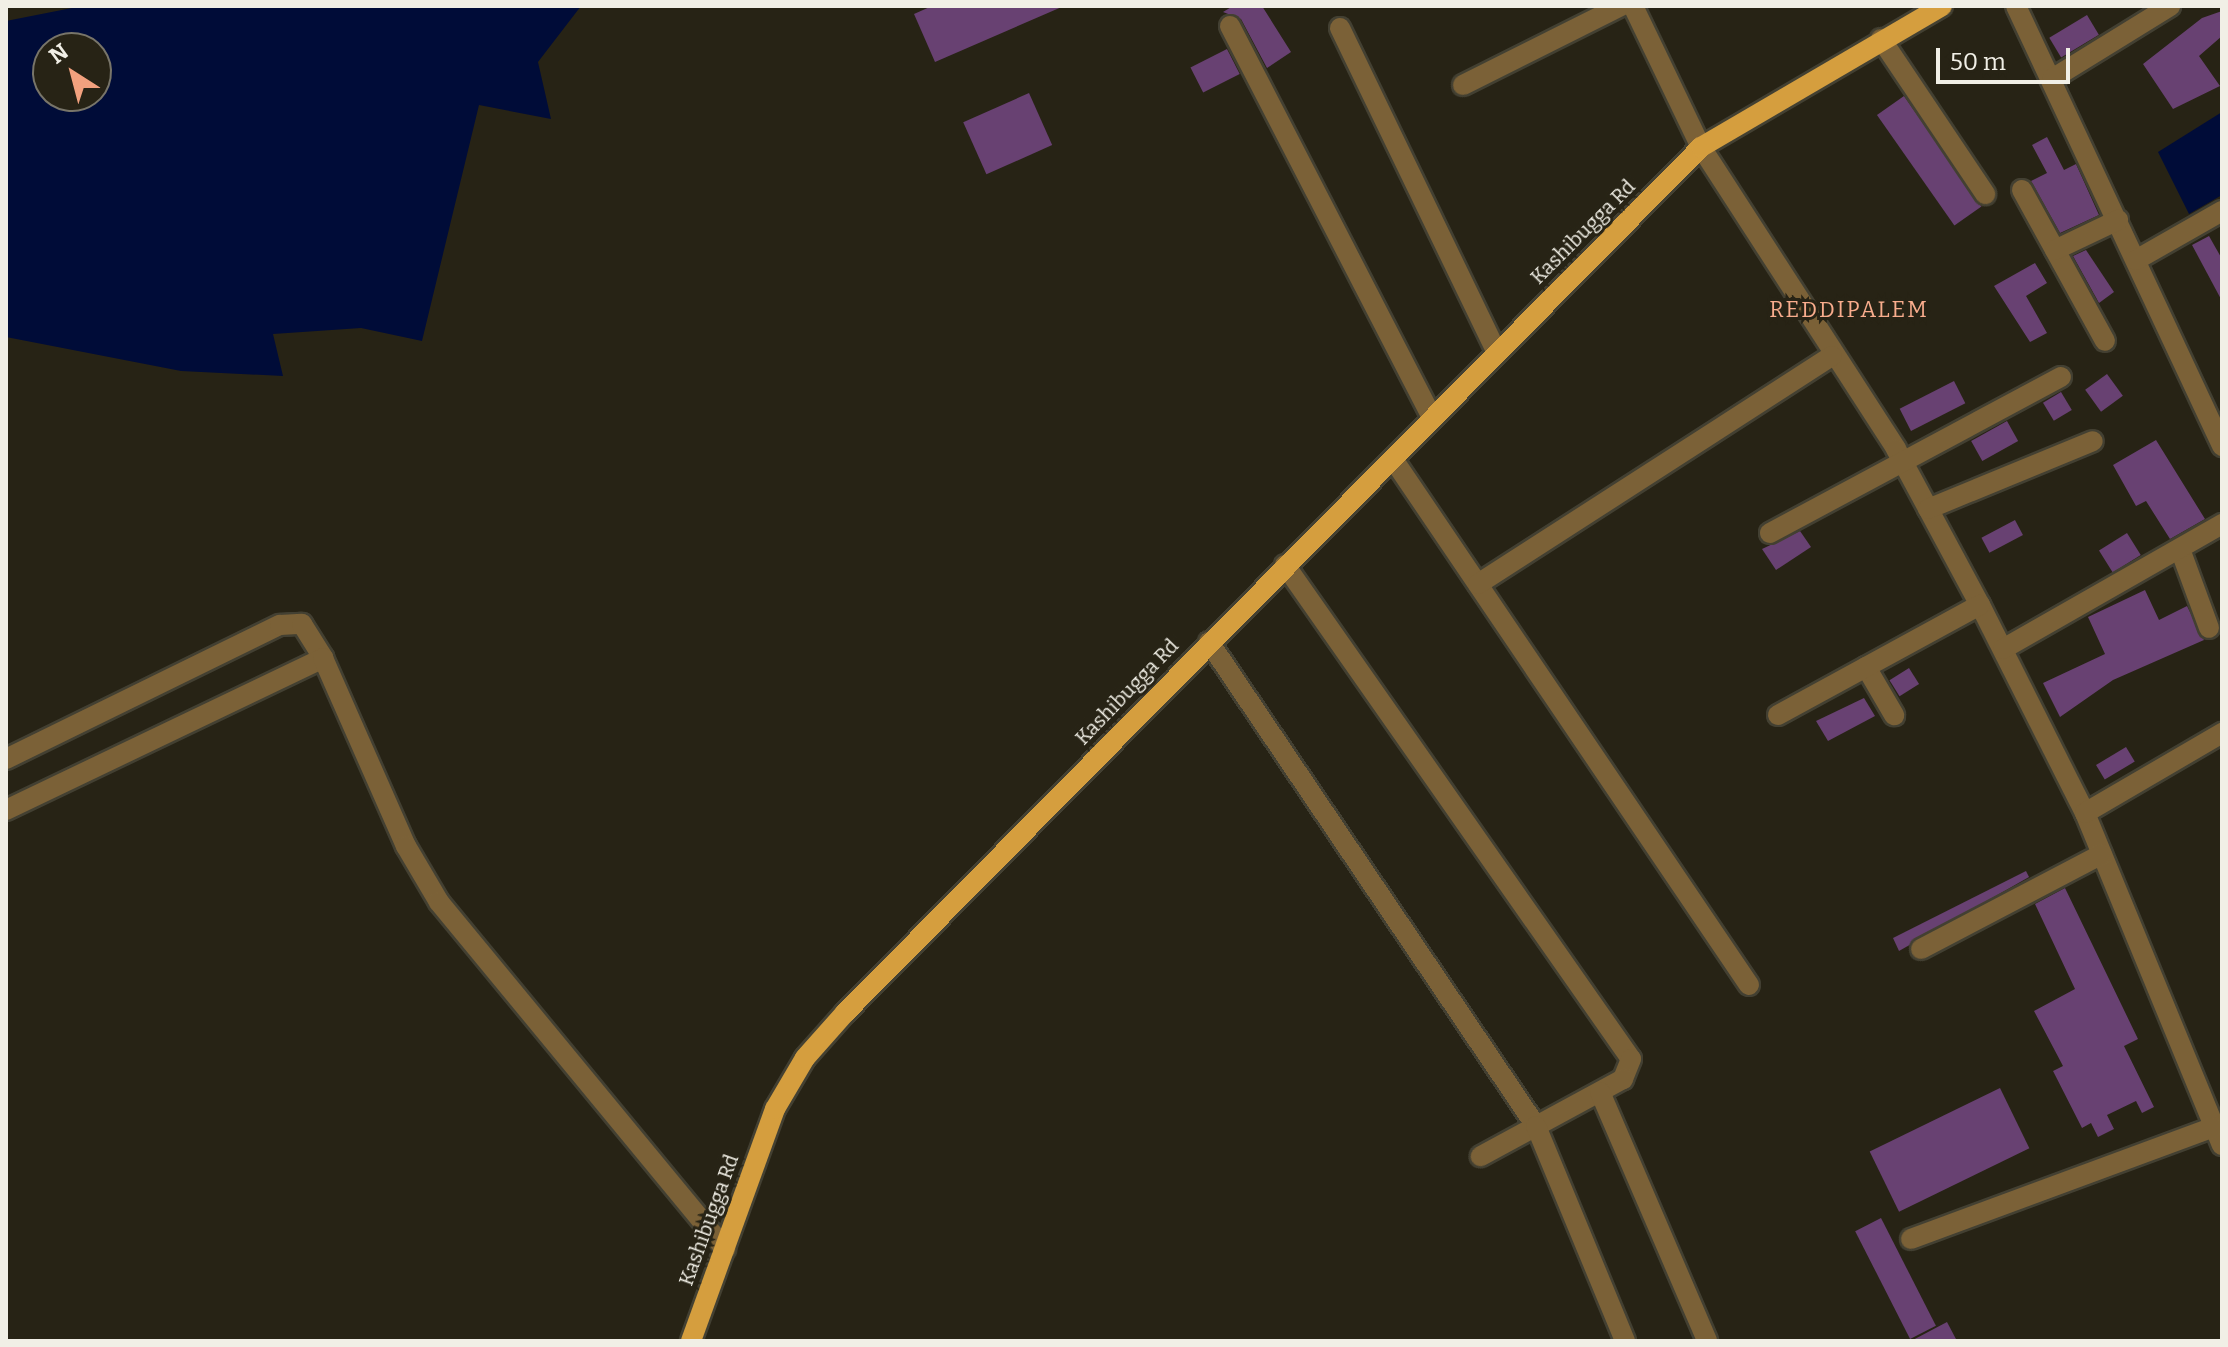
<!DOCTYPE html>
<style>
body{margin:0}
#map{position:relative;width:2228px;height:1347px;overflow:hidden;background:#272315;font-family:Bitter,serif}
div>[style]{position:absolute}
.water>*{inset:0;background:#000c38}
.building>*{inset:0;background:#684172;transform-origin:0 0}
.roads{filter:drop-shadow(2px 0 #434032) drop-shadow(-2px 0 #434032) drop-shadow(0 2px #434032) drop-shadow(0 -2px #434032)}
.minor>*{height:20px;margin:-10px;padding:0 10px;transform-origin:10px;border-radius:10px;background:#7b6137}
.major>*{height:20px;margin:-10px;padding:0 10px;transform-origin:10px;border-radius:10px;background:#d59e3e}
span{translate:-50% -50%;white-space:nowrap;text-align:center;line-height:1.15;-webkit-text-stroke:6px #272315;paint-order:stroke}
.street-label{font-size:20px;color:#f1efe6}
.neighbourhood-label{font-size:22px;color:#f9ad8d;letter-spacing:2px}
.frame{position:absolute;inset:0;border:8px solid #f1efe6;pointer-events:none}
.north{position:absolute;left:32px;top:32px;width:80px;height:80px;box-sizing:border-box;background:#272315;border:2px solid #787569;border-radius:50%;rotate:324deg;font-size:22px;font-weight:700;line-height:32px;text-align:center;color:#f1efe6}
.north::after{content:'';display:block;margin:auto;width:28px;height:36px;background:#f2a17e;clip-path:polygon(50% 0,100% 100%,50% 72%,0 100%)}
.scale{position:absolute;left:1936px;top:48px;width:134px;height:36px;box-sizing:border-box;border:4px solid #f1efe6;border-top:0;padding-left:10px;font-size:24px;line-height:28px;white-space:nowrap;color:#f1efe6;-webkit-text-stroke:6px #272315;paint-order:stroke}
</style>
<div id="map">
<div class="water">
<div style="clip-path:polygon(evenodd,82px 6px,581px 6px,538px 62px,551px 119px,479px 105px,422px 341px,361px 328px,273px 334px,283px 376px,181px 371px,6px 337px,6px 21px,82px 6px,48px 48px,96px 48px,96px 96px,48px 96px,48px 48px)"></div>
<div style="clip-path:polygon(2222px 112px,2222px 195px,2189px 214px,2158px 152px)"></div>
</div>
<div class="building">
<div style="clip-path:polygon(932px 6px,1064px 6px,935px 62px,914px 14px)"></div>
<div style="clip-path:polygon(1233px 6px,1262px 6px,1291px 52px,1267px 68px,1241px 19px,1223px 12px)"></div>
<div style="clip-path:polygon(2222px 11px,2222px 36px,2199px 56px,2220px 86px,2173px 109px,2143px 64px,2202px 18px)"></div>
<div style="left:2087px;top:15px;width:23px;height:44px;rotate:59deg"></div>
<div style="left:1227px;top:49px;width:28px;height:41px;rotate:63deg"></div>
<div style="left:1029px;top:93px;width:57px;height:72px;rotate:66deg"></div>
<div style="left:1904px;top:96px;width:135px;height:33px;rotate:55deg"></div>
<div style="clip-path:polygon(2047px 137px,2064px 170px,2076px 164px,2099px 215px,2060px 233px,2031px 181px,2047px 173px,2032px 145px)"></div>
<div style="clip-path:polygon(2209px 236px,2222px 259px,2222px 301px,2192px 245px)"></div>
<div style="clip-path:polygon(2086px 250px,2114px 292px,2099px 303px,2073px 256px)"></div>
<div style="clip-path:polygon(2035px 263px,2047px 283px,2026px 296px,2047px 333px,2030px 342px,1994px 286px)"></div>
<div style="left:2107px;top:374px;width:27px;height:27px;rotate:54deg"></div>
<div style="left:1954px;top:381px;width:25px;height:61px;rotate:63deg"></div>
<div style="left:2061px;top:392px;width:21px;height:21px;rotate:59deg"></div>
<div style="left:2007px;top:421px;width:23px;height:41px;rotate:61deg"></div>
<div style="clip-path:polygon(2156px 440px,2205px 519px,2170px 539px,2146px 501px,2136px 506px,2113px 465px)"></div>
<div style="left:2015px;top:520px;width:17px;height:38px;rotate:62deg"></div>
<div style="clip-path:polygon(1800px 531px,1811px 547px,1776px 570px,1762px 549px)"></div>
<div style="left:2127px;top:533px;width:26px;height:33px;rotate:58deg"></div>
<div style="clip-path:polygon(2145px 590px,2159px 620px,2187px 606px,2204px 640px,2113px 680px,2060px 717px,2043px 683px,2105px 654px,2088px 617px)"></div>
<div style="left:1909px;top:668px;width:19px;height:23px;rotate:58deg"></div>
<div style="clip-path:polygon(1864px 698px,1875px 716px,1828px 741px,1816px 721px)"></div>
<div style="left:2126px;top:747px;width:17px;height:35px;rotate:59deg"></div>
<div style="clip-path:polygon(2026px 871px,2029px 877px,1899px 951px,1893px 938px)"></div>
<div style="clip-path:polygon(2065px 888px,2138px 1039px,2124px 1046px,2154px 1107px,2142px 1113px,2136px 1101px,2107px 1115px,2114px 1129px,2098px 1137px,2091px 1123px,2082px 1128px,2053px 1071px,2063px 1066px,2034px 1011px,2075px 989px,2035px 904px)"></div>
<div style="left:2000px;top:1088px;width:67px;height:145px;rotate:64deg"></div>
<div style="left:1881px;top:1218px;width:121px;height:29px;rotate:63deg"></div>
<div style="clip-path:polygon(1947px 1322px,1957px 1341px,1911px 1341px)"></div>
</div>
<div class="roads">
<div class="minor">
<div style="left:1633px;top:6px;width:157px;rotate:64.3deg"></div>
<div style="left:1701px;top:147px;width:359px;rotate:57.1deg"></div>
<div style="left:1896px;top:449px;width:177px;rotate:61.7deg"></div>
<div style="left:1980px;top:605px;width:233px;rotate:63.2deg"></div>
<div style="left:2085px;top:813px;width:359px;rotate:67.6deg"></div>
<div style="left:2016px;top:6px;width:486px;rotate:64.9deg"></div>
<div style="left:1230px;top:26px;width:439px;rotate:62.7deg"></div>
<div style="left:1340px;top:28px;width:358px;rotate:64.2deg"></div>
<div style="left:1881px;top:39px;width:187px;rotate:56.1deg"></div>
<div style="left:2052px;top:79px;width:139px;rotate:-31.7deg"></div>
<div style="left:1463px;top:85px;width:177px;rotate:-26.6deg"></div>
<div style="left:2022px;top:190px;width:172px;rotate:61.2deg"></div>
<div style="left:2055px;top:250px;width:70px;rotate:-25.5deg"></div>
<div style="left:2136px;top:260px;width:99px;rotate:-29.7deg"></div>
<div style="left:1393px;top:459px;width:635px;rotate:55.91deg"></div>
<div style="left:1928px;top:509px;width:178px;rotate:-22.4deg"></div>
<div style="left:1770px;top:533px;width:330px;rotate:-28.2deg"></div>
<div style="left:2180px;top:549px;width:84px;rotate:69.8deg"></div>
<div style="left:1285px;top:565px;width:603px;rotate:54.99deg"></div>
<div style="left:1631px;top:1059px;width:22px;rotate:112deg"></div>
<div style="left:1623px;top:1079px;width:162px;rotate:151.5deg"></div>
<div style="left:1478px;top:584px;width:421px;rotate:-32.8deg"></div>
<div style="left:1209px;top:642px;width:584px;rotate:55.96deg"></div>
<div style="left:1536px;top:1126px;width:233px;rotate:67.5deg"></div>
<div style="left:2003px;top:649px;width:252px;rotate:-29.7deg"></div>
<div style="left:1866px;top:667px;width:56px;rotate:59.7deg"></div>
<div style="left:1778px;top:715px;width:230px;rotate:-28.6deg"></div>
<div style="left:6px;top:759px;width:305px;rotate:-26.1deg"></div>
<div style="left:280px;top:625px;width:22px;rotate:-3deg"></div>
<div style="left:302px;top:624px;width:40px;rotate:58deg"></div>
<div style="left:6px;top:810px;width:352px;rotate:-25.6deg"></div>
<div style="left:323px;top:658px;width:206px;rotate:66.2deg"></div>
<div style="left:406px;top:846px;width:65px;rotate:59.5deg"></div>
<div style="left:439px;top:902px;width:450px;rotate:50.5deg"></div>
<div style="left:2085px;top:813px;width:159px;rotate:-30.3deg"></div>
<div style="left:1921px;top:949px;width:204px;rotate:-27.7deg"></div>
<div style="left:1600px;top:1092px;width:271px;rotate:66.7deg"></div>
<div style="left:1911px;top:1239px;width:322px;rotate:-20.3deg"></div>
</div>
<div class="major">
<div style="left:691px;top:1341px;width:247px;rotate:-70.1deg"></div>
<div style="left:775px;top:1109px;width:59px;rotate:-59.5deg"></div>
<div style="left:805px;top:1058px;width:60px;rotate:-48.4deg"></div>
<div style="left:845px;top:1013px;width:1218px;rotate:-45.33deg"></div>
<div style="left:1701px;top:147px;width:279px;rotate:-30.3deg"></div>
</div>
</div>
<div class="street-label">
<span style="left:1583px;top:232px;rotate:-45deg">Kashibugga Rd</span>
<span style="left:1127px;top:692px;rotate:-46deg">Kashibugga Rd</span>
<span style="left:709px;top:1220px;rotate:-70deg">Kashibugga Rd</span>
</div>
<div class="neighbourhood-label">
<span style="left:1849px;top:310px">REDDIPALEM</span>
</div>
<div class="frame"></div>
<div class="north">N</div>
<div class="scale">50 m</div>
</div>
